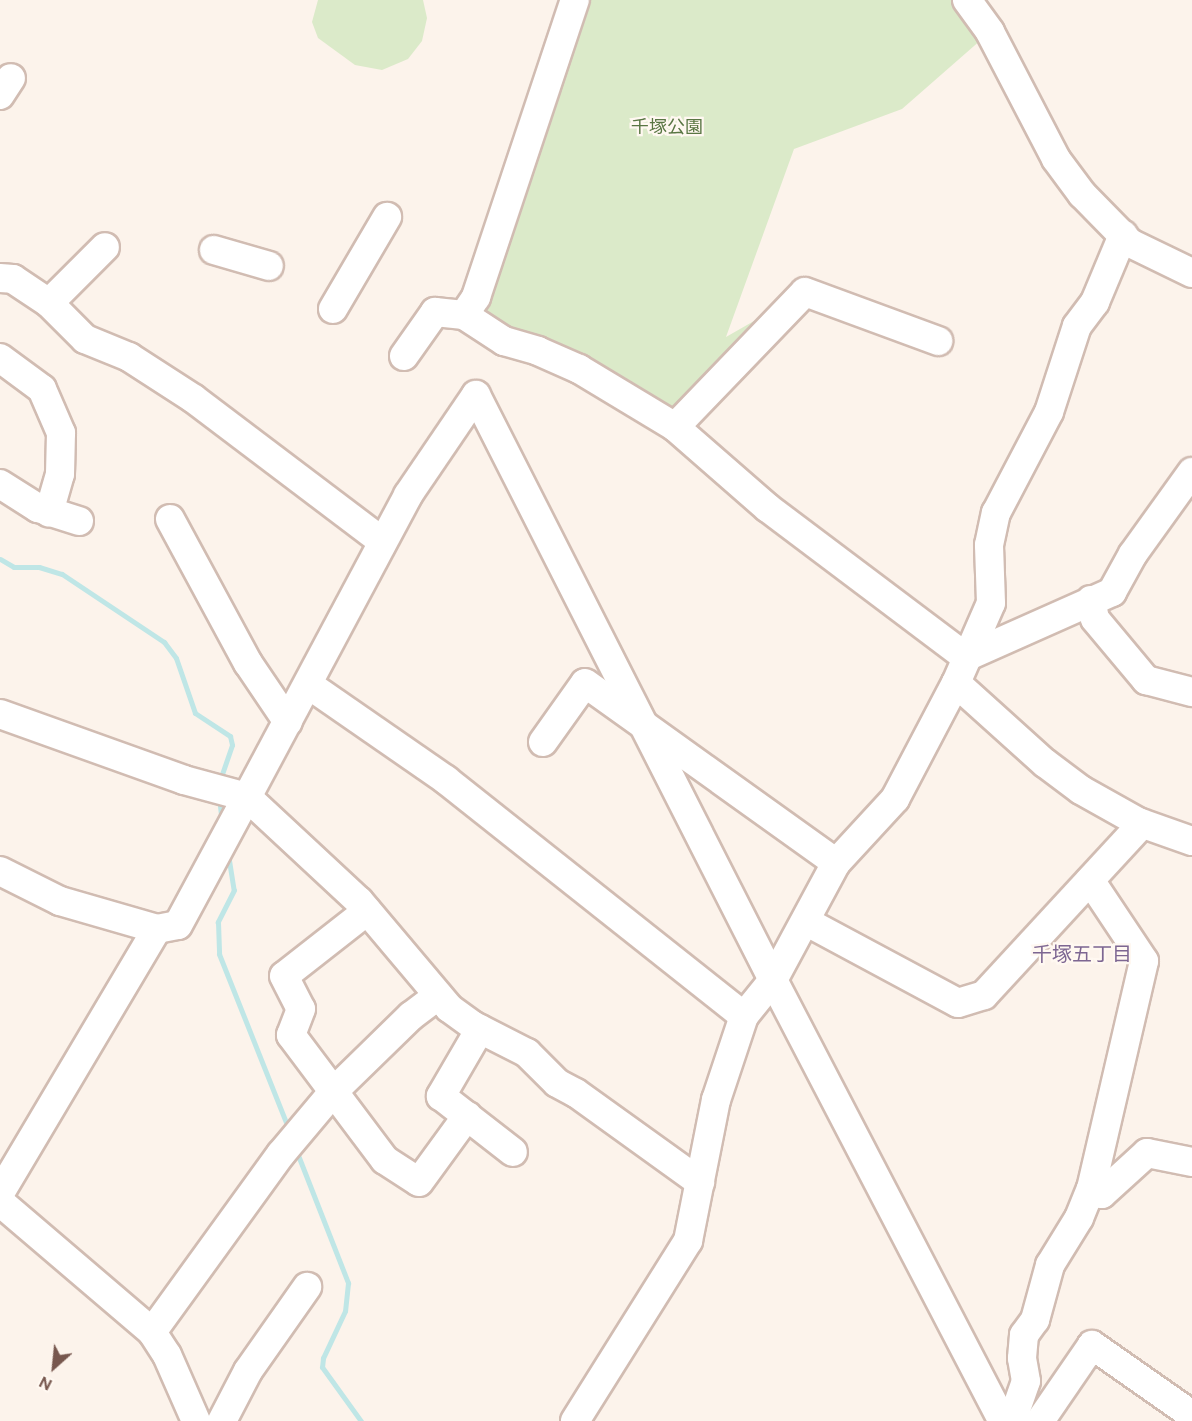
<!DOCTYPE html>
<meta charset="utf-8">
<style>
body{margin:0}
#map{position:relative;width:1192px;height:1421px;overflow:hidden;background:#fcf3eb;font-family:"DM Sans","Noto Sans JP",sans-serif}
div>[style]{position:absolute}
.green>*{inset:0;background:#dbeac9}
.stream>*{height:5px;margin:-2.5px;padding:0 2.5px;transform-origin:2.5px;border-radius:2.5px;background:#bfe6e6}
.roads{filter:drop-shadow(2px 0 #d1bcb2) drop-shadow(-2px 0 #d1bcb2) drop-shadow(0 2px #d1bcb2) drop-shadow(0 -2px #d1bcb2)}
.minor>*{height:28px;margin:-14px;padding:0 14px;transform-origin:14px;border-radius:14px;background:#fff}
span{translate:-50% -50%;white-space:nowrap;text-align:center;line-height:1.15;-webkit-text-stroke:4.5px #fff8f1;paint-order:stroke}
.park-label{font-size:18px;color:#597643}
.neighbourhood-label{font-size:20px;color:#7d6692}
.north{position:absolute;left:24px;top:1337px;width:60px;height:60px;-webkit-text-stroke:4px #fff8f1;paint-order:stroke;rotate:207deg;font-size:16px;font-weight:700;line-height:24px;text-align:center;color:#77574e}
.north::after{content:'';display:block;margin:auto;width:21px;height:27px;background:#77574e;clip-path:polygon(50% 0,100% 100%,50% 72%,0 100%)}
</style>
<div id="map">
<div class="green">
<div style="clip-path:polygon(318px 0,423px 0,427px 18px,422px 41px,408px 59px,382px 70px,355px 65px,318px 38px,312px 22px)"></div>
<div style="clip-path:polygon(575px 0,967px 0,990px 32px,902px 109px,794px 149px,726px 337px,805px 292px,675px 427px,504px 341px,476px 297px)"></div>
</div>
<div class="stream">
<div style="left:0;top:559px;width:16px;rotate:30deg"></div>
<div style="left:14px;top:567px;width:25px"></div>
<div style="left:39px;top:567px;width:24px;rotate:17deg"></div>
<div style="left:62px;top:574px;width:123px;rotate:33.7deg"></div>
<div style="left:164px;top:642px;width:20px;rotate:53deg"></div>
<div style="left:176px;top:658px;width:58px;rotate:70.9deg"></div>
<div style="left:195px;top:713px;width:42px;rotate:33.3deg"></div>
<div style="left:230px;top:736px;width:9px;rotate:77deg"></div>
<div style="left:232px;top:745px;width:37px;rotate:109deg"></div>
<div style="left:219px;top:798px;width:23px;rotate:83deg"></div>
<div style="left:228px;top:854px;width:36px;rotate:81deg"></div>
<div style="left:234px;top:890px;width:36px;rotate:117deg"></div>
<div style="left:218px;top:922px;width:32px;rotate:88deg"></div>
<div style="left:219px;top:954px;width:189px;rotate:68.3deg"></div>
<div style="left:296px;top:1150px;width:143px;rotate:68.6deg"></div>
<div style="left:348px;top:1283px;width:28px;rotate:96deg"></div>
<div style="left:345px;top:1311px;width:52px;rotate:115.1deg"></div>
<div style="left:323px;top:1358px;width:9px;rotate:96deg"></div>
<div style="left:322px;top:1367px;width:67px;rotate:54.2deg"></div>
</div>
<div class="roads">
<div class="minor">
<div style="left:967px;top:0;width:39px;rotate:54deg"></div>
<div style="left:990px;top:32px;width:143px;rotate:62.5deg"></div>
<div style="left:1056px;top:159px;width:44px;rotate:53.4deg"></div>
<div style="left:1082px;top:194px;width:69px;rotate:45.6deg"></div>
<div style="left:1130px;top:243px;width:69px;rotate:25.8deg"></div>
<div style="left:0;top:95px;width:20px;rotate:-57deg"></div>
<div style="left:214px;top:250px;width:57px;rotate:16.2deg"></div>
<div style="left:0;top:278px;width:13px;rotate:4deg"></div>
<div style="left:13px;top:279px;width:43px;rotate:33.7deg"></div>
<div style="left:49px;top:303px;width:51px;rotate:45deg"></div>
<div style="left:85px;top:339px;width:48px;rotate:22.2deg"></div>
<div style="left:129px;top:357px;width:77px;rotate:32.9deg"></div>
<div style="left:194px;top:399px;width:236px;rotate:37.1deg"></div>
<div style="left:49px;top:303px;width:79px;rotate:-45deg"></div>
<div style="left:333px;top:309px;width:107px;rotate:-59.6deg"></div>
<div style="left:464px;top:315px;width:22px;rotate:-56deg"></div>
<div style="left:476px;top:297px;width:313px;rotate:-71.6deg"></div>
<div style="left:404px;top:356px;width:54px;rotate:-54.8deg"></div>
<div style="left:435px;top:312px;width:29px;rotate:6deg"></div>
<div style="left:464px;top:315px;width:48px;rotate:33deg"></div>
<div style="left:504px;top:341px;width:35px;rotate:16deg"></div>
<div style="left:538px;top:351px;width:45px;rotate:23.7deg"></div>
<div style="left:579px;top:369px;width:112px;rotate:31.1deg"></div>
<div style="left:675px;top:427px;width:123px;rotate:41.1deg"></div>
<div style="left:768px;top:508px;width:248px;rotate:37deg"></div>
<div style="left:0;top:358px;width:52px;rotate:36.4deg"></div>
<div style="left:42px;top:389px;width:48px;rotate:66.6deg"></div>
<div style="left:61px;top:433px;width:41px;rotate:91.4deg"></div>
<div style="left:60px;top:474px;width:40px;rotate:106deg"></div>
<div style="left:675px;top:427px;width:187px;rotate:-46.1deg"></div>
<div style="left:805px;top:292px;width:142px;rotate:20.2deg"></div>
<div style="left:0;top:484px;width:45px;rotate:32.3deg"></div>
<div style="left:38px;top:508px;width:43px;rotate:17.6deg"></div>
<div style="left:170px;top:519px;width:164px;rotate:61.6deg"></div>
<div style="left:248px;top:663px;width:71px;rotate:55.9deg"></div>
<div style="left:1091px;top:600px;width:19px;rotate:78deg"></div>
<div style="left:1095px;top:619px;width:80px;rotate:50.1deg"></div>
<div style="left:1146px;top:680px;width:48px;rotate:14.6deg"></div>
<div style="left:966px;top:657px;width:160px;rotate:-24deg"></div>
<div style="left:1112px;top:592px;width:43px;rotate:-61.1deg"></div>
<div style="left:1133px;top:554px;width:101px;rotate:-54.3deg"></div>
<div style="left:956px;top:683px;width:120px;rotate:42deg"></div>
<div style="left:1045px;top:763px;width:45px;rotate:36.9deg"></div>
<div style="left:1081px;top:790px;width:65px;rotate:29.3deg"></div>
<div style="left:1138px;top:822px;width:57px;rotate:19.4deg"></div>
<div style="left:309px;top:685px;width:167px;rotate:34.7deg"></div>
<div style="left:446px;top:780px;width:380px;rotate:38.4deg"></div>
<div style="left:0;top:714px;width:195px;rotate:19.7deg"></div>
<div style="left:184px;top:780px;width:65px;rotate:15.1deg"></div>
<div style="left:247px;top:797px;width:342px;rotate:-61.9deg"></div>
<div style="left:408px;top:495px;width:121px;rotate:-55.8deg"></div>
<div style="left:476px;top:395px;width:656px;rotate:63.08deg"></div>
<div style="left:773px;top:980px;width:497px;rotate:62.5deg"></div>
<div style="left:543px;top:742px;width:72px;rotate:-54.6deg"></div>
<div style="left:585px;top:683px;width:309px;rotate:35.6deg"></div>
<div style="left:0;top:871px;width:67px;rotate:26.6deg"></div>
<div style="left:60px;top:901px;width:101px;rotate:16.1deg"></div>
<div style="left:367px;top:911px;width:105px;rotate:141.9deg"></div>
<div style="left:284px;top:976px;width:37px;rotate:63deg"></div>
<div style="left:301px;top:1009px;width:28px;rotate:111deg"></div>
<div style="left:291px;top:1035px;width:156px;rotate:53.1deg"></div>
<div style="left:385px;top:1160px;width:40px;rotate:32.9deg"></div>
<div style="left:419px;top:1182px;width:82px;rotate:-54deg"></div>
<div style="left:807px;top:922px;width:171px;rotate:28.2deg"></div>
<div style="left:958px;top:1003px;width:27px;rotate:-17deg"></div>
<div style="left:984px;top:995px;width:233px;rotate:-47.3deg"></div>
<div style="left:480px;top:1029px;width:78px;rotate:120.2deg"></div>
<div style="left:441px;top:1096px;width:91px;rotate:37.9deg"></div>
<div style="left:1091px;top:1189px;width:12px;rotate:24deg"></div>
<div style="left:1102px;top:1194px;width:61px;rotate:-42.3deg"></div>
<div style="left:1147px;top:1153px;width:46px;rotate:11.3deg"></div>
<div style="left:0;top:1193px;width:307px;rotate:-59.3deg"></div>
<div style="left:157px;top:929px;width:21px;rotate:-11deg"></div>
<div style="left:178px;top:925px;width:145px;rotate:-61.7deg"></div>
<div style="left:247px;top:797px;width:153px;rotate:42.9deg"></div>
<div style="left:359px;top:901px;width:140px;rotate:49.9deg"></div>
<div style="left:449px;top:1008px;width:29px;rotate:36deg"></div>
<div style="left:472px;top:1025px;width:62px;rotate:27deg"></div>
<div style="left:527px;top:1053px;width:42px;rotate:45deg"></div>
<div style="left:557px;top:1083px;width:21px;rotate:28deg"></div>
<div style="left:576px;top:1093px;width:153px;rotate:35.7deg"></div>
<div style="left:0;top:1202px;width:200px;rotate:40.5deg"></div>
<div style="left:152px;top:1332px;width:27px;rotate:57deg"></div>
<div style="left:167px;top:1355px;width:72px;rotate:66.3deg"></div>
<div style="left:152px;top:1332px;width:220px;rotate:-54.1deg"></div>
<div style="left:281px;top:1154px;width:81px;rotate:-50deg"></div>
<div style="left:333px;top:1092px;width:109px;rotate:-44.3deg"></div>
<div style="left:411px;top:1016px;width:34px;rotate:-37deg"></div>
<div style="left:222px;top:1421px;width:56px;rotate:-62.5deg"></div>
<div style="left:248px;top:1371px;width:103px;rotate:-54.9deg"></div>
<div style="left:575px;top:1421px;width:213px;rotate:-57.9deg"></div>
<div style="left:688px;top:1241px;width:144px;rotate:-78.8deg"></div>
<div style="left:716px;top:1100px;width:89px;rotate:-71.6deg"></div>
<div style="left:744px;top:1016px;width:46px;rotate:-51.1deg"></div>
<div style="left:773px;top:980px;width:133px;rotate:-61.7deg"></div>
<div style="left:836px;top:863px;width:87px;rotate:-47.3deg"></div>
<div style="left:895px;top:799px;width:131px;rotate:-62.3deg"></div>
<div style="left:956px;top:683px;width:87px;rotate:-66.4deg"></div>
<div style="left:991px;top:603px;width:58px;rotate:-92deg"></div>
<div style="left:989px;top:545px;width:33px;rotate:-78deg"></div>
<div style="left:996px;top:513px;width:114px;rotate:-62.3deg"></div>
<div style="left:1049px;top:412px;width:90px;rotate:-72deg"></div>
<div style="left:1077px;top:326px;width:30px;rotate:-53deg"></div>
<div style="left:1095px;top:302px;width:73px;rotate:-67.3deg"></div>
<div style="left:1012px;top:1421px;width:42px;rotate:-70.7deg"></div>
<div style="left:1026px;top:1381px;width:23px;rotate:-100deg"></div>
<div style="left:1022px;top:1358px;width:23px;rotate:-85deg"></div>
<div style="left:1024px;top:1335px;width:19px;rotate:-54deg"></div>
<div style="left:1035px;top:1320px;width:57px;rotate:-74.7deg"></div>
<div style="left:1050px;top:1265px;width:55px;rotate:-58.3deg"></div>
<div style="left:1079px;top:1218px;width:31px;rotate:-68deg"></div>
<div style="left:1091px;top:1189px;width:234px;rotate:-76.9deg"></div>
<div style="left:1144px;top:961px;width:97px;rotate:-123.7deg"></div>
<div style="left:1040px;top:1421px;width:92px;rotate:-55.6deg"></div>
<div style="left:1092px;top:1345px;width:122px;rotate:35deg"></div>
</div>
</div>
<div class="park-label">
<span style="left:667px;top:127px">千塚公園</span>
</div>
<div class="neighbourhood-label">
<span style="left:1082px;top:954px">千塚五丁目</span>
</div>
<div class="north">N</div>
</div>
